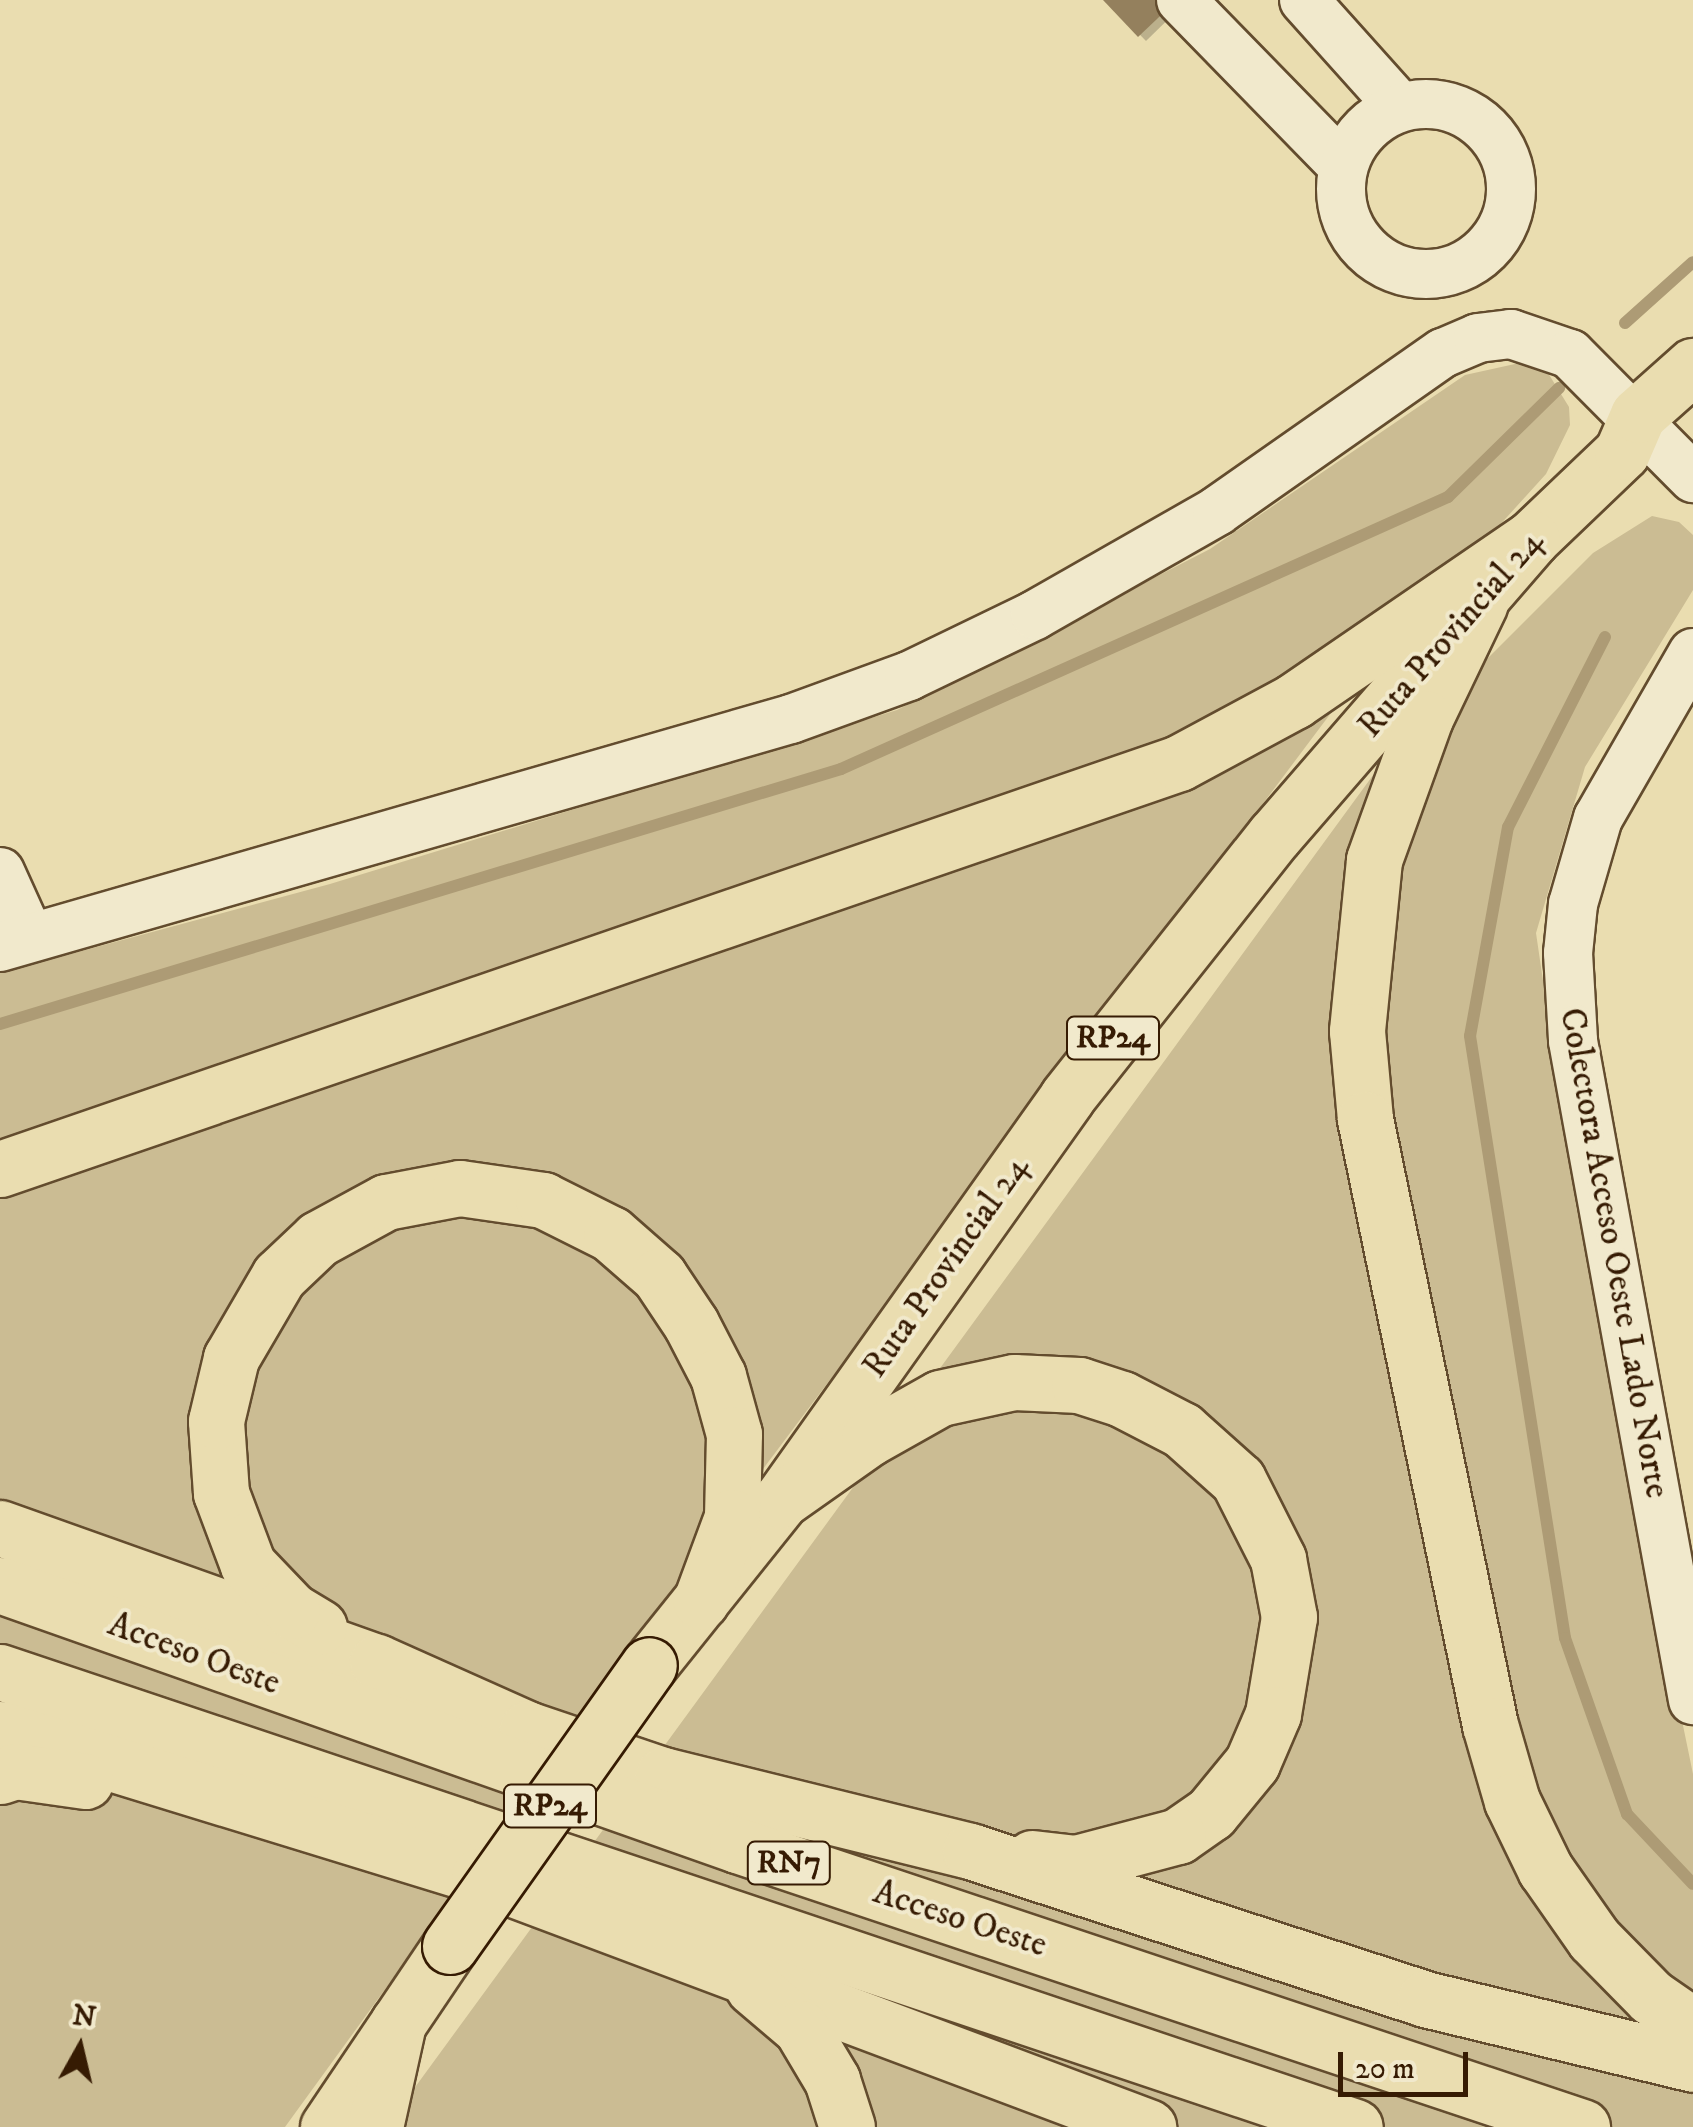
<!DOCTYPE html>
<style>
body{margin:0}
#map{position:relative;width:1693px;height:2127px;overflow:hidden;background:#eaddb0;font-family:"IM FELL DW Pica",serif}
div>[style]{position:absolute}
.green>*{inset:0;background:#cbbc93}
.shadow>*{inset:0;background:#0003}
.stream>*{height:12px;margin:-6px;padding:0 6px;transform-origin:6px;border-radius:6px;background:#ad9b75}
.building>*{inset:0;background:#94805d}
.roads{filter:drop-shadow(2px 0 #634c2e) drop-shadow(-2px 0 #634c2e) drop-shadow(0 2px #634c2e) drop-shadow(0 -2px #634c2e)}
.minor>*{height:48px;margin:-24px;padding:0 24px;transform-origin:24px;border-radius:24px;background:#f1e9cc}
.minor>.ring{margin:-24px;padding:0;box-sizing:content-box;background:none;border:48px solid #f1e9cc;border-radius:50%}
.major>*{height:55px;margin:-27.5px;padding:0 27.5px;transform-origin:27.5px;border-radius:27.5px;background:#eaddb0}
.highway>*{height:55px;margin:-27.5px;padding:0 27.5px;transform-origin:27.5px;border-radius:27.5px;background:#eaddb0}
.bridges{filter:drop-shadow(2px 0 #361b03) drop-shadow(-2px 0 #361b03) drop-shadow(0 2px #361b03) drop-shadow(0 -2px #361b03)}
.major-bridge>*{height:55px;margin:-27.5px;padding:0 27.5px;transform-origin:27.5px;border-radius:27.5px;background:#eaddb0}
span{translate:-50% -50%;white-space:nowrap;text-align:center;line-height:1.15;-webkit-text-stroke:8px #f1e9cc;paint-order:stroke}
.shield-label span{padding:2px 8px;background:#f1e9cc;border:2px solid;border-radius:8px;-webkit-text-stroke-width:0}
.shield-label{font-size:32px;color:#361b03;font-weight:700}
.street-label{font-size:35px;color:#361b03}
.north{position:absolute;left:30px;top:1997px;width:100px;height:100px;-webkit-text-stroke:8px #f1e9cc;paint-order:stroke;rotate:8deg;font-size:28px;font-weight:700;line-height:40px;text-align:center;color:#361b03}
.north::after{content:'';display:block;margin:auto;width:35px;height:45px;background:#361b03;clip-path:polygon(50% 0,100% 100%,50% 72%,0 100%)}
.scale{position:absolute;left:1338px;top:2052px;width:130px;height:45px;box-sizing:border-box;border:5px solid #361b03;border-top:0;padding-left:12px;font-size:30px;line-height:35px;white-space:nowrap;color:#361b03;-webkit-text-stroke:8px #f1e9cc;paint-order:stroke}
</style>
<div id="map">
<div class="green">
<div style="clip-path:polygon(1524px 362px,1548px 373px,1569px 407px,1570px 425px,1546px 474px,1340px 701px,766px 1465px,285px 2127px,0 2127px,0 973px,330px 884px,897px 710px,1210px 549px,1465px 375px)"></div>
<div style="clip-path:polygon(1652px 516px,1679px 522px,1693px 535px,1693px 590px,1585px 767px,1536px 933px,1576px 1206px,1693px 1774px,1693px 2127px,386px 2127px,1379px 767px,1593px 553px)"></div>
</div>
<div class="shadow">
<div style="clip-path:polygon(1106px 0,1188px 0,1146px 41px)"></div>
</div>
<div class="stream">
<div style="left:1625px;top:323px;width:91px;rotate:-41.9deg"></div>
<div style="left:1605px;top:637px;width:213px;rotate:117deg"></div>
<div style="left:1508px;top:827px;width:212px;rotate:100.3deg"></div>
<div style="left:1470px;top:1036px;width:609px;rotate:81.03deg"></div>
<div style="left:1565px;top:1638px;width:187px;rotate:70.6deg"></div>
<div style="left:1627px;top:1814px;width:96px;rotate:46.7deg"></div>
<div style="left:0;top:1024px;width:879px;rotate:-16.87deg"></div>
<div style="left:841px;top:769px;width:665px;rotate:-24.14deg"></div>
<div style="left:1448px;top:497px;width:156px;rotate:-44.5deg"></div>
</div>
<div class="building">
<div style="clip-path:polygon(1103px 0,1177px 0,1138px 37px)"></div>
</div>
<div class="roads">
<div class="minor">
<div style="left:1181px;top:0;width:232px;rotate:45.7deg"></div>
<div style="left:1304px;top:0;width:144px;rotate:48.1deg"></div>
<div class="ring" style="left:1341px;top:104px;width:122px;height:122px"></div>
<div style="left:1693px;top:653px;width:190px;rotate:119.9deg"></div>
<div style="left:1598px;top:818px;width:90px;rotate:106.2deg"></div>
<div style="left:1573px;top:904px;width:49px;rotate:95.8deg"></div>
<div style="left:1568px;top:953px;width:88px;rotate:86.7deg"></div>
<div style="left:1573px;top:1041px;width:670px;rotate:79.68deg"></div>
<div style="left:0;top:872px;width:72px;rotate:65.6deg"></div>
<div style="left:0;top:947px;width:823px;rotate:-16.08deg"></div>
<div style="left:791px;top:719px;width:126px;rotate:-20deg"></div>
<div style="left:909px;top:676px;width:140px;rotate:-25.8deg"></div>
<div style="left:1035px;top:615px;width:210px;rotate:-29.7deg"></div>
<div style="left:1217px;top:511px;width:276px;rotate:-35deg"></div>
<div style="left:1443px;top:353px;width:38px;rotate:-23deg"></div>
<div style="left:1478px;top:338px;width:33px;rotate:-7deg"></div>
<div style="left:1511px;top:334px;width:62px;rotate:18.7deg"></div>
<div style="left:1570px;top:354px;width:175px;rotate:45.2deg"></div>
</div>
<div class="major">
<div style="left:649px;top:1665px;width:211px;rotate:-51.3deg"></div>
<div style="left:781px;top:1500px;width:494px;rotate:-54.6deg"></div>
<div style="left:1067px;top:1097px;width:333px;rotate:-51.6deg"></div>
<div style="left:1274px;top:836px;width:394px;rotate:-49.1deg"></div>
<div style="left:1532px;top:538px;width:124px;rotate:-43.7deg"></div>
<div style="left:1622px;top:452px;width:40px;rotate:-66.6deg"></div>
<div style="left:1638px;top:415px;width:74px;rotate:-41.7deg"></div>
<div style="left:328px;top:2127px;width:218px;rotate:-56deg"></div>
</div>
<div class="highway">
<div style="left:1480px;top:603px;width:127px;rotate:115.6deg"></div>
<div style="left:1425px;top:718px;width:151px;rotate:109.8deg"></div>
<div style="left:1374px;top:860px;width:172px;rotate:95.7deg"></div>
<div style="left:1357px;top:1031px;width:88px;rotate:84.8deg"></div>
<div style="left:1365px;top:1119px;width:619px;rotate:78.35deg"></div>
<div style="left:1490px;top:1725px;width:79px;rotate:73.9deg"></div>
<div style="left:1512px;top:1801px;width:76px;rotate:64.1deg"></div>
<div style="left:1545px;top:1869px;width:85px;rotate:55deg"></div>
<div style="left:1594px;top:1939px;width:81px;rotate:45.5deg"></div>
<div style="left:1651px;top:1997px;width:51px;rotate:34.6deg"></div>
<div style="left:0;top:1169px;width:1247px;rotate:-19deg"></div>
<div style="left:1179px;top:763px;width:131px;rotate:-28.3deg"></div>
<div style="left:1294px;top:701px;width:288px;rotate:-34.4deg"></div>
<div style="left:781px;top:1500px;width:108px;rotate:-35.2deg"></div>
<div style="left:869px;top:1438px;width:81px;rotate:-29.4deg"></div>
<div style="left:940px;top:1398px;width:76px;rotate:-12.2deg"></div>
<div style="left:1014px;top:1382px;width:65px;rotate:2.6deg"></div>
<div style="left:1079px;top:1385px;width:45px;rotate:18deg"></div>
<div style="left:1122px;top:1399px;width:68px;rotate:27.3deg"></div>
<div style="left:1182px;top:1430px;width:75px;rotate:41.8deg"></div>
<div style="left:1238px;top:1480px;width:89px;rotate:63.1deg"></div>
<div style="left:1278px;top:1559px;width:59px;rotate:79.3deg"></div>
<div style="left:1289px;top:1617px;width:98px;rotate:99.4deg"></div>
<div style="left:1273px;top:1714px;width:53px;rotate:113.2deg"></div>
<div style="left:1252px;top:1763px;width:65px;rotate:129.4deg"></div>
<div style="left:1211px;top:1813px;width:40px;rotate:145.1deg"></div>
<div style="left:1178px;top:1836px;width:106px;rotate:165.2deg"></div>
<div style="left:1076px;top:1863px;width:44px;rotate:-173.5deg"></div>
<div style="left:0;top:1528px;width:400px;rotate:19.6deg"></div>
<div style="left:377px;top:1662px;width:164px;rotate:24.1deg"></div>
<div style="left:527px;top:1729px;width:144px;rotate:18.7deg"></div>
<div style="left:663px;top:1775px;width:316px;rotate:13.9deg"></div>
<div style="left:970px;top:1851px;width:478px;rotate:18deg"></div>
<div style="left:1425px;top:1999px;width:276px;rotate:13.6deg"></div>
<div style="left:0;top:1585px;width:782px;rotate:19.43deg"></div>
<div style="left:737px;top:1845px;width:891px;rotate:18.46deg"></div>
<div style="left:319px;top:1627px;width:31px;rotate:-149deg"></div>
<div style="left:292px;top:1611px;width:64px;rotate:-133.7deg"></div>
<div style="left:248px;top:1565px;width:77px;rotate:-110.6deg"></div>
<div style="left:221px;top:1493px;width:72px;rotate:-94deg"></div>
<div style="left:216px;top:1421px;width:65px;rotate:-76.6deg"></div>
<div style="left:231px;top:1358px;width:95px;rotate:-59.7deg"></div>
<div style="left:279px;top:1276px;width:54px;rotate:-43.5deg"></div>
<div style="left:318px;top:1239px;width:77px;rotate:-28.6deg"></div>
<div style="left:386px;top:1202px;width:75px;rotate:-10.7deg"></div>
<div style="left:460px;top:1188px;width:84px;rotate:8.2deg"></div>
<div style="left:543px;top:1200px;width:76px;rotate:26.6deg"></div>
<div style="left:611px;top:1234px;width:64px;rotate:41.2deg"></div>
<div style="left:659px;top:1276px;width:58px;rotate:56.3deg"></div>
<div style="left:691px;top:1324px;width:59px;rotate:62.6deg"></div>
<div style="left:718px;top:1376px;width:60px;rotate:74.6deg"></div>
<div style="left:734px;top:1434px;width:83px;rotate:91.4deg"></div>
<div style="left:732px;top:1517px;width:90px;rotate:110.3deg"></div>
<div style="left:0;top:1672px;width:1429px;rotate:18.56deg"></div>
<div style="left:0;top:1729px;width:501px;rotate:17.06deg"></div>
<div style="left:479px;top:1876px;width:715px;rotate:20.57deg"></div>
<div style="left:0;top:1776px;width:16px;rotate:-18deg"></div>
<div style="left:15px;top:1771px;width:71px;rotate:8.1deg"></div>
<div style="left:753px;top:1987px;width:63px;rotate:40.5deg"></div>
<div style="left:801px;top:2028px;width:61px;rotate:59.2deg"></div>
<div style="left:832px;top:2080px;width:49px;rotate:72.3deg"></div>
<div style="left:375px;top:2127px;width:107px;rotate:-77.5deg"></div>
</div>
</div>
<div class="bridges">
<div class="major-bridge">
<div style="left:450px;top:1946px;width:344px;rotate:-54.7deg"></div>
</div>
</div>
<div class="shield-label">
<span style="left:1113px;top:1038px">RP24</span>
<span style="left:550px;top:1806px">RP24</span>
<span style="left:789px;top:1863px">RN7</span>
</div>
<div class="street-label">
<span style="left:1451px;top:634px;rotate:-49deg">Ruta Provincial 24</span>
<span style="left:1614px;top:1253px;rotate:80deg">Colectora Acceso Oeste Lado Norte</span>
<span style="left:946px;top:1267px;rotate:-55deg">Ruta Provincial 24</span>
<span style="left:194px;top:1654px;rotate:20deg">Acceso Oeste</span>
<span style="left:960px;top:1919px;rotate:18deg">Acceso Oeste</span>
</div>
<div class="north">N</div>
<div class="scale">20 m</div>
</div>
